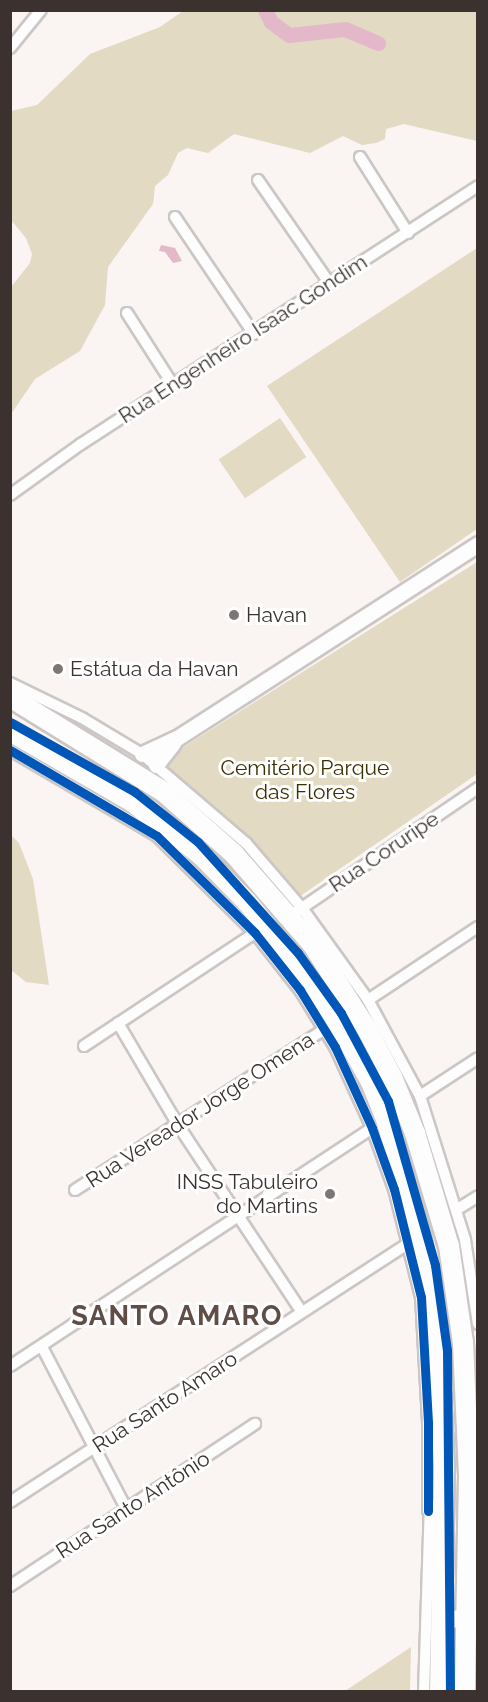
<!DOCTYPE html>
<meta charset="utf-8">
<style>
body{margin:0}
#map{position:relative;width:488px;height:1702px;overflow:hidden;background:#faf4f3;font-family:Raleway,sans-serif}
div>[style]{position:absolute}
.green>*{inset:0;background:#e2dac3;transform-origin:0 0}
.water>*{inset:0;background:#e3b9ca}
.river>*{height:15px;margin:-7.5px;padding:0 7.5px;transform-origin:7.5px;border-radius:7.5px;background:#e3b9ca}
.roads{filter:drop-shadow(2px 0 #ccc6c4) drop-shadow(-2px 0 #ccc6c4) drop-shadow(0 2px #ccc6c4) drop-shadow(0 -2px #ccc6c4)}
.street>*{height:10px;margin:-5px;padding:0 5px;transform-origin:5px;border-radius:5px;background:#fefdfd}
.secondary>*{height:15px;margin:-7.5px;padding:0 7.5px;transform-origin:7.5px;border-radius:7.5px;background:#fefdfd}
.highway>*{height:20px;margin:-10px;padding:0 10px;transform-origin:10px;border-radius:10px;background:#fefdfd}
.cycleway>*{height:9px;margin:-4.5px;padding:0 4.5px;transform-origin:4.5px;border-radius:4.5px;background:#0057b8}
.dots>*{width:16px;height:16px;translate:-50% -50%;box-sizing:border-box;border:3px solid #fff;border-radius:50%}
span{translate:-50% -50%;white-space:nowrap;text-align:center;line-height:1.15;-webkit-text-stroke:6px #fff;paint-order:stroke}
.street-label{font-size:21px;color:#3b322f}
.poi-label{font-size:21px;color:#3b322f}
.left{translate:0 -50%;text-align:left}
.right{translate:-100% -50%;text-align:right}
.park-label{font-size:21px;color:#392f01}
.district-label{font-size:27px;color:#604d46;font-weight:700;letter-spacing:1.5px}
.frame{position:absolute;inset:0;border:12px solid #3b322f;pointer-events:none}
</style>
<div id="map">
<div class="green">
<div style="clip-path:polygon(183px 11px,477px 11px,477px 141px,404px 124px,386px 129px,385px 139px,376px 143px,362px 145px,343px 136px,310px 153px,234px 134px,208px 153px,187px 148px,178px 153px,168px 175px,155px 186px,153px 204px,108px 267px,105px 305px,80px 351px,35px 379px,11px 414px,11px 287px,30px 263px,32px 254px,26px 238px,11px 220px,11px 111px,37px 105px,90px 54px,160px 27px)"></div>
<div style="clip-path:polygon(477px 248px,477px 529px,400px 582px,267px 386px)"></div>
<div style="left:280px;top:418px;width:47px;height:74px;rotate:56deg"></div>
<div style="clip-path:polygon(477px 562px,477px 774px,286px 906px,168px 783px,169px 760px,174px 753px)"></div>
<div style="clip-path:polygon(11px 835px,19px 843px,33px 879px,49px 985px,26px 982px,11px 970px)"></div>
<div style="clip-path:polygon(411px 1647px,410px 1691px,345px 1691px)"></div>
</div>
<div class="water">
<div style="clip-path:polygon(161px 245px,175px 248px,182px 261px,173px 263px,165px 252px,159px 251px)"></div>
</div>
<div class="river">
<div style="left:265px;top:10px;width:13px;rotate:63deg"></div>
<div style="left:271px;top:22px;width:22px;rotate:36deg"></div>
<div style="left:289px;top:35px;width:56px;rotate:-6.1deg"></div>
<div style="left:345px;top:29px;width:36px;rotate:23deg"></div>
</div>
<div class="roads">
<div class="street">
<div style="left:10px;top:48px;width:49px;rotate:-50.8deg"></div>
<div style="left:360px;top:157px;width:90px;rotate:57.7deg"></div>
<div style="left:258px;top:180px;width:126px;rotate:55.3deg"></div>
<div style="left:175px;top:217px;width:141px;rotate:56deg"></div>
<div style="left:127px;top:313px;width:85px;rotate:57.4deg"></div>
<div style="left:10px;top:495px;width:87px;rotate:-35.7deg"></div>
<div style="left:81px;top:444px;width:473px;rotate:-33deg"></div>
<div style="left:10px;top:683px;width:80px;rotate:25.9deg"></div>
<div style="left:82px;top:718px;width:70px;rotate:31deg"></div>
<div style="left:142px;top:754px;width:137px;rotate:40.6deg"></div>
<div style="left:246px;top:843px;width:86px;rotate:49.3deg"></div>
<div style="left:302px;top:908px;width:113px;rotate:54.3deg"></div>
<div style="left:368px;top:1000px;width:109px;rotate:61.6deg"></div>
<div style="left:420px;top:1096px;width:151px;rotate:72.6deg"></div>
<div style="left:465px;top:1240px;width:85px;rotate:81.2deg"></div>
<div style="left:10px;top:750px;width:170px;rotate:30.3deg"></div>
<div style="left:157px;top:836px;width:138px;rotate:44.7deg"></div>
<div style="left:255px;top:933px;width:73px;rotate:51.7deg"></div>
<div style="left:300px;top:990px;width:67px;rotate:58.4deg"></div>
<div style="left:335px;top:1047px;width:89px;rotate:65.4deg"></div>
<div style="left:372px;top:1128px;width:65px;rotate:70.2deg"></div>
<div style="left:394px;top:1189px;width:111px;rotate:76deg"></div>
<div style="left:421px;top:1297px;width:127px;rotate:86.8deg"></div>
<div style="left:428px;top:1424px;width:87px;rotate:90deg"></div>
<div style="left:296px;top:912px;width:220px;rotate:-34.3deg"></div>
<div style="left:368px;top:1000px;width:132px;rotate:-33.6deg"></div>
<div style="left:118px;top:1023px;width:118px;rotate:59.5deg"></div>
<div style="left:178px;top:1125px;width:224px;rotate:56.5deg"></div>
<div style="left:84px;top:1046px;width:205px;rotate:-33.5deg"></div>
<div style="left:420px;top:1096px;width:69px;rotate:-33.2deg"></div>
<div style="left:75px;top:1190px;width:297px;rotate:-32.8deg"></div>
<div style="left:456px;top:1210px;width:26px;rotate:-32deg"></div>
<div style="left:42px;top:1347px;width:184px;rotate:62.5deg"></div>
<div style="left:10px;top:1366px;width:433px;rotate:-33.3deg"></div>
<div style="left:10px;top:1502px;width:477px;rotate:-33deg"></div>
<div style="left:10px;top:1586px;width:294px;rotate:-33.5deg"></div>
<div style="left:424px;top:1692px;width:188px;rotate:-88.2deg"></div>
</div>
<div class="secondary">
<div style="left:142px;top:754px;width:38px;rotate:-25deg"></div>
<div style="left:177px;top:738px;width:358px;rotate:-32.8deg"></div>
<div style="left:156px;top:765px;width:28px;rotate:-52deg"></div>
<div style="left:440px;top:1626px;width:42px;rotate:-26.6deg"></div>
</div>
<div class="highway">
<div style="left:10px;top:697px;width:181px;rotate:31.7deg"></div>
<div style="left:164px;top:792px;width:94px;rotate:41.5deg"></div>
<div style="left:234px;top:854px;width:121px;rotate:49deg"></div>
<div style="left:313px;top:945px;width:100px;rotate:57.3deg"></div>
<div style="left:367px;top:1029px;width:54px;rotate:62.5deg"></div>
<div style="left:392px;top:1077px;width:61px;rotate:67.7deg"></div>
<div style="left:415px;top:1133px;width:118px;rotate:73.3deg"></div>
<div style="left:449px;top:1246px;width:98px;rotate:81.8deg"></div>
<div style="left:463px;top:1343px;width:134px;rotate:87.4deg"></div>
<div style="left:469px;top:1477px;width:215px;rotate:91.1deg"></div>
<div style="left:10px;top:731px;width:143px;rotate:30.1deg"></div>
<div style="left:134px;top:803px;width:86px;rotate:37.9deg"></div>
<div style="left:202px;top:856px;width:66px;rotate:45.6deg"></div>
<div style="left:248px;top:903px;width:63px;rotate:50.8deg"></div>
<div style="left:288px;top:952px;width:85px;rotate:54.6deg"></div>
<div style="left:337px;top:1021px;width:70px;rotate:60.9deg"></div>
<div style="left:371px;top:1082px;width:40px;rotate:68deg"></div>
<div style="left:386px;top:1119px;width:122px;rotate:73.8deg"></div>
<div style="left:420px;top:1236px;width:80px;rotate:78.4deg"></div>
<div style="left:436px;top:1314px;width:154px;rotate:87deg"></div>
<div style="left:444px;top:1468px;width:224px;rotate:91deg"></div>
</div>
</div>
<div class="cycleway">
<div style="left:10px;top:722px;width:143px;rotate:29.2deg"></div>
<div style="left:135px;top:792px;width:80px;rotate:38.4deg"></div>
<div style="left:198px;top:842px;width:149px;rotate:48deg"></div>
<div style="left:298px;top:953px;width:74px;rotate:54.4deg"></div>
<div style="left:341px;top:1013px;width:100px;rotate:61.9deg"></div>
<div style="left:388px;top:1101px;width:171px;rotate:74deg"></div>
<div style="left:435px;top:1265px;width:86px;rotate:82deg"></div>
<div style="left:447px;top:1350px;width:342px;rotate:89.5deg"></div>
<div style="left:10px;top:750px;width:170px;rotate:30.3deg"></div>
<div style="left:157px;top:836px;width:138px;rotate:44.7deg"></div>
<div style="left:255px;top:933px;width:73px;rotate:51.7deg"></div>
<div style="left:300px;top:990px;width:67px;rotate:58.4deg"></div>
<div style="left:335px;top:1047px;width:89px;rotate:65.4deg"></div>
<div style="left:372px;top:1128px;width:65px;rotate:70.2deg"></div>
<div style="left:394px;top:1189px;width:111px;rotate:76deg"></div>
<div style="left:421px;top:1297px;width:127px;rotate:86.8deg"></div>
<div style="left:428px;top:1424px;width:87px;rotate:90deg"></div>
</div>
<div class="dots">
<div style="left:234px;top:615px;background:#7e7674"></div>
<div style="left:58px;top:669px;background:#7e7674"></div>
<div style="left:330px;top:1194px;background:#7e7674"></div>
</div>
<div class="street-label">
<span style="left:243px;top:339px;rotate:-33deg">Rua Engenheiro Isaac Gondim</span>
<span style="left:384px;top:852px;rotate:-34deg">Rua Coruripe</span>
<span style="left:200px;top:1110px;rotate:-33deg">Rua Vereador Jorge Omena</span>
<span style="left:165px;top:1402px;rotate:-33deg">Rua Santo Amaro</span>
<span style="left:133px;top:1505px;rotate:-33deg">Rua Santo Antônio</span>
</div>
<div class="poi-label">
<span class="left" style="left:246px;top:615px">Havan</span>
<span class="left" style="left:70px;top:669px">Estátua da Havan</span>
<span class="right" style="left:318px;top:1194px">INSS Tabuleiro<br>do Martins</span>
</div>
<div class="park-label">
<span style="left:305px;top:780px">Cemitério Parque<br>das Flores</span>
</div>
<div class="district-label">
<span style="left:177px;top:1316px">SANTO AMARO</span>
</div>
<div class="frame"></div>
</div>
